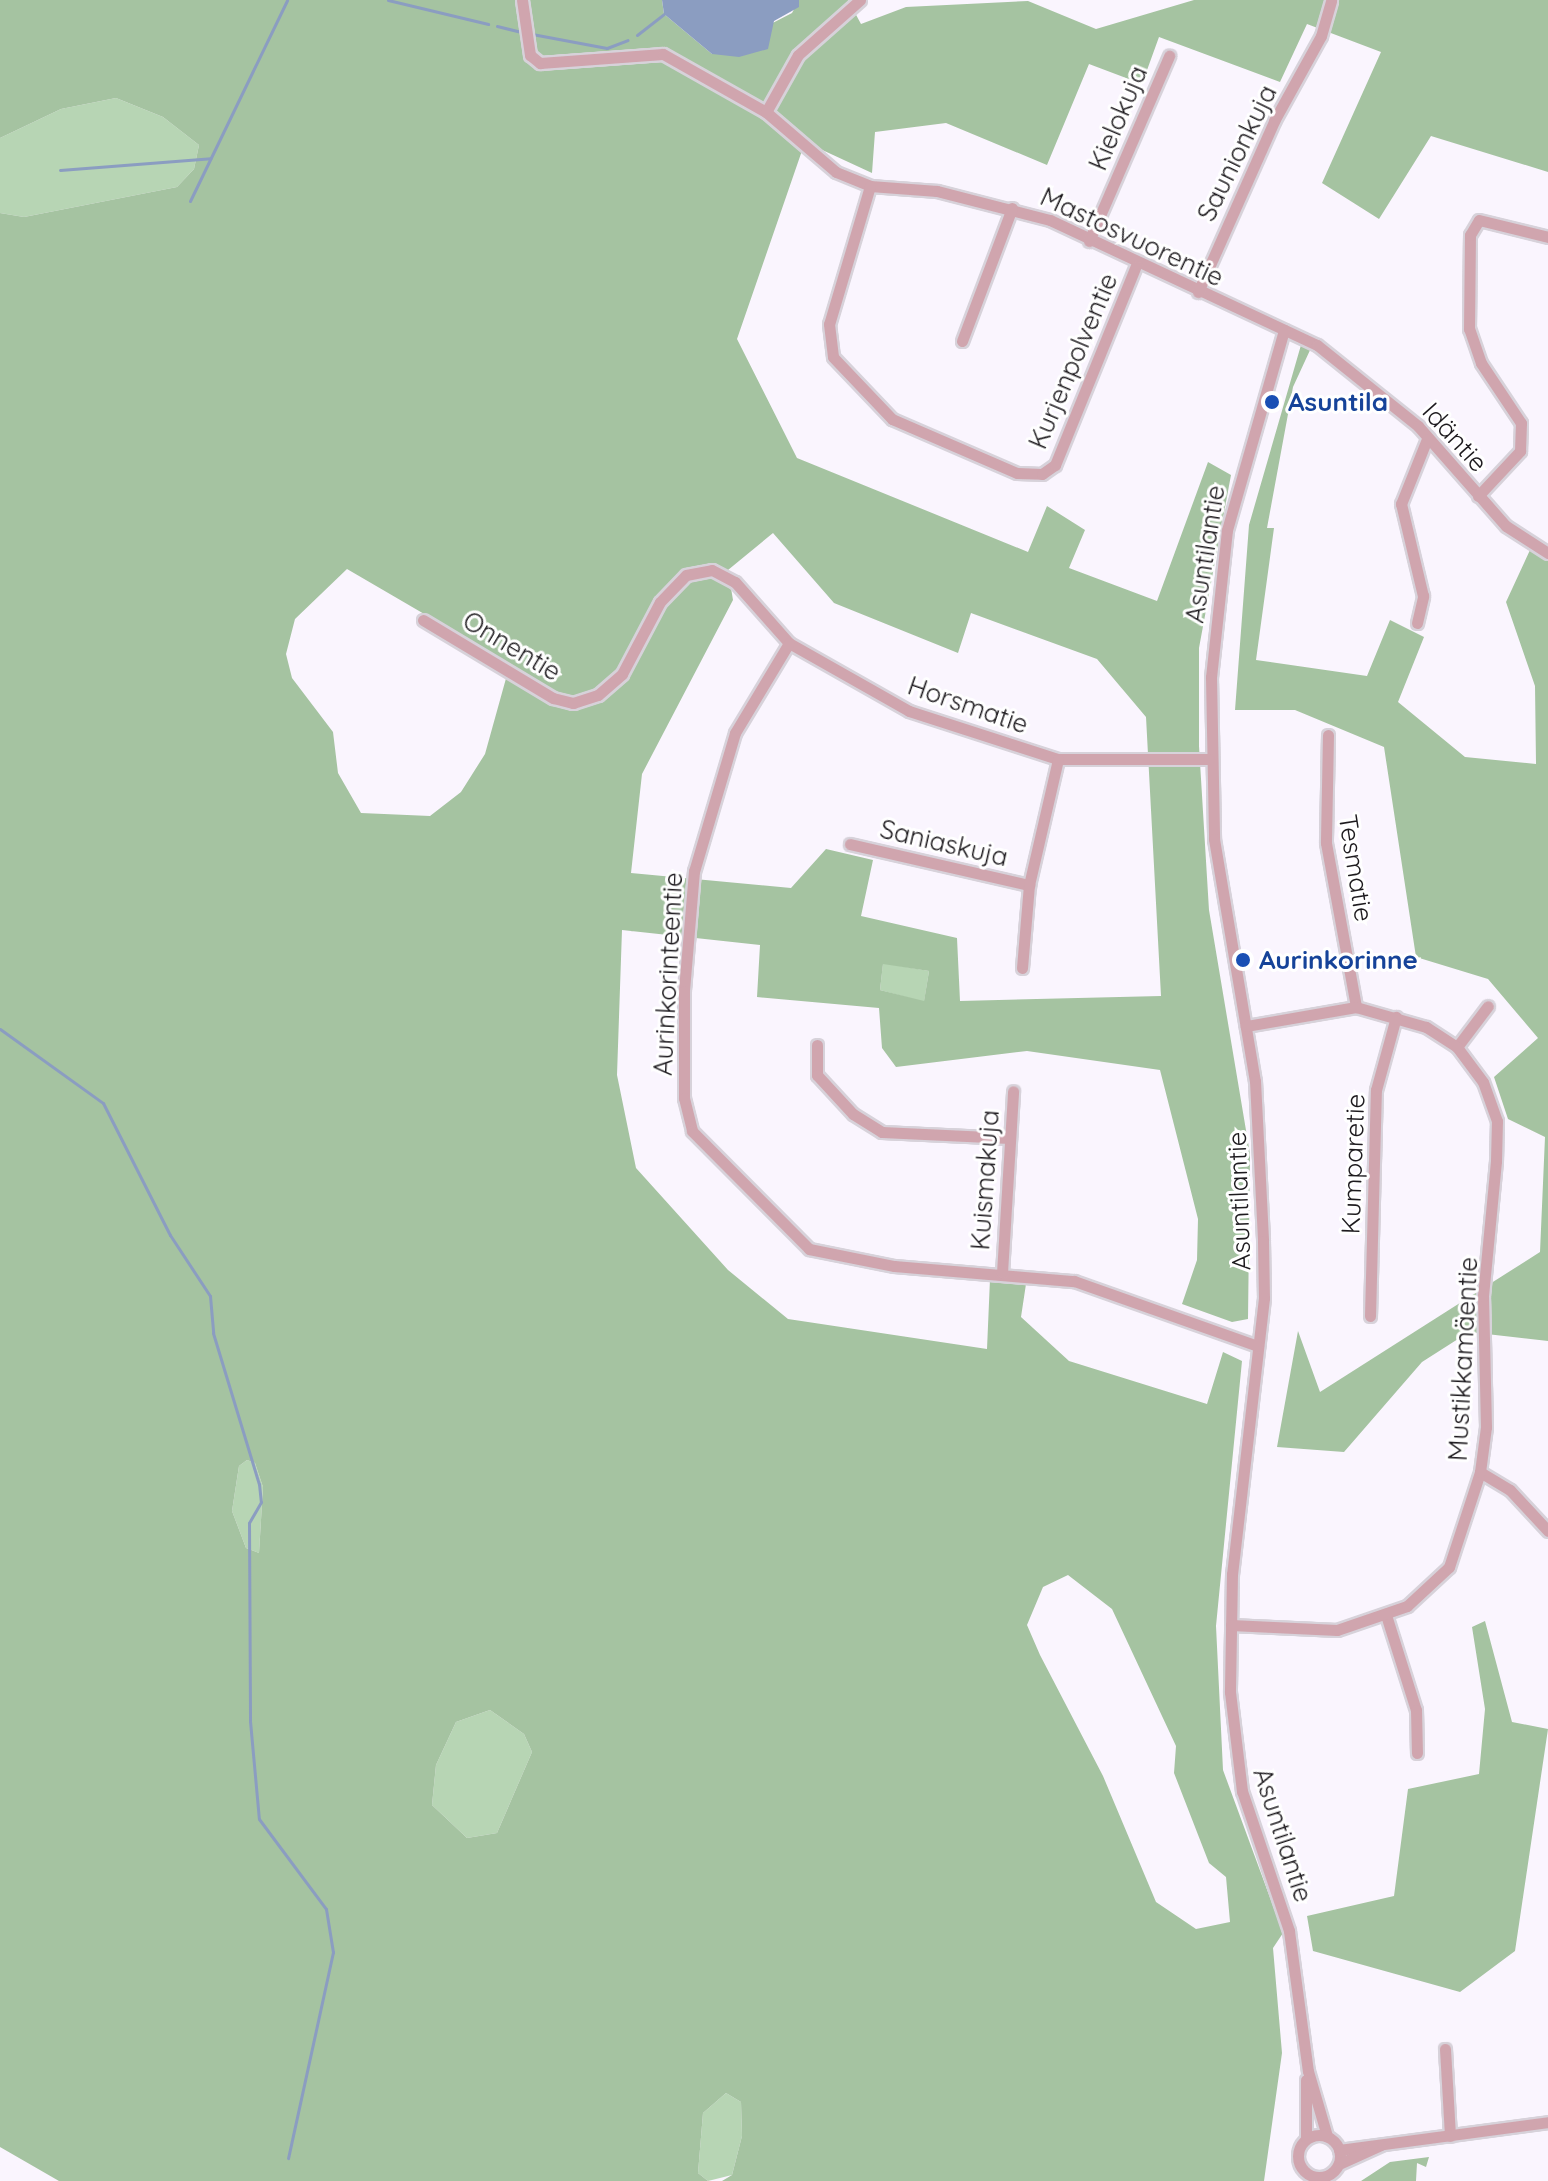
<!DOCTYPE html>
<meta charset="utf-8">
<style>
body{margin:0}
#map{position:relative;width:1548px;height:2181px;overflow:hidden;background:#faf5fe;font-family:Quicksand,sans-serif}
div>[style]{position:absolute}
.green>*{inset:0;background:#b7d5b4}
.forest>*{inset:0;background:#a5c3a1}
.water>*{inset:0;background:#8b9dc1}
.stream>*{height:3px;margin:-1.5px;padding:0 1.5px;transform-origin:1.5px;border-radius:1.5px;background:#8b9dc1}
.roads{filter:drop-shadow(2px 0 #d7d2da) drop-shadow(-2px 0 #d7d2da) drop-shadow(0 2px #d7d2da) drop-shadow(0 -2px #d7d2da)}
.minor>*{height:11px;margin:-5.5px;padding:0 5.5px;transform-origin:5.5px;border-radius:5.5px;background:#d0a5ae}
.minor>.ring{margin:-5.5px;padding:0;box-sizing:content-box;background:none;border:11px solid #d0a5ae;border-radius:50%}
.dots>*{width:22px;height:22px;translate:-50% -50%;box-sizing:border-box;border:4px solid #fff;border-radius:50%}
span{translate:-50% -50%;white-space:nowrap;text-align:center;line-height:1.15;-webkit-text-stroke:6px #fff;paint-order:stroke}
.street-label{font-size:26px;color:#1d1a1e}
.transit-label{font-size:26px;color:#164399;font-weight:700}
.left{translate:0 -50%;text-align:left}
</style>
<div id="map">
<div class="green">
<div style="clip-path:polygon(116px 98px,163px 117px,199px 145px,194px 169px,177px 187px,24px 217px,0 213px,0 138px,61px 109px)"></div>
<div style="clip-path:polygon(883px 963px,929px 971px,924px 1002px,880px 990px)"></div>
<div style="clip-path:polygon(247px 1460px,255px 1463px,263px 1487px,259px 1553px,246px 1548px,232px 1511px,239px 1466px)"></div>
<div style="clip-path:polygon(490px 1710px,524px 1734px,532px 1752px,497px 1833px,467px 1838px,432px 1805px,436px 1765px,456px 1722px)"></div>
<div style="clip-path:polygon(726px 2093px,741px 2102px,742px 2136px,732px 2175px,708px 2181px,698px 2173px,703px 2113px)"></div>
</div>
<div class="forest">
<div style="clip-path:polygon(evenodd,0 0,662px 0,664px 14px,712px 54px,792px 13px,799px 0,848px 0,861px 24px,906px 7px,1028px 1px,1096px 29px,1194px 0,1548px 0,1548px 172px,1431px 136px,1379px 219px,1322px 183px,1381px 52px,1307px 24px,1280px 82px,1159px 37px,1142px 84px,1089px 64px,1047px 165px,946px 123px,875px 132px,872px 173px,805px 142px,737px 339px,797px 458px,1028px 552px,1047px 506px,1085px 530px,1069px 568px,1157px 601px,1208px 462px,1231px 475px,1199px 648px,1199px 746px,1209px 910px,1250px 1154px,1248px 1319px,1232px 1322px,1182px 1304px,1197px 1260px,1198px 1219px,1160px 1070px,1027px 1051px,896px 1067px,882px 1048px,879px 1008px,757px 997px,760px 945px,622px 930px,617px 1075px,636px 1168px,728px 1270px,788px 1319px,987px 1349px,990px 1279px,1026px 1284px,1021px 1317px,1069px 1361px,1207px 1404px,1223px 1352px,1242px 1361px,1216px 1626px,1223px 1770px,1283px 1933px,1273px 1948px,1282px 2053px,1264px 2181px,722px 2181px,732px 2175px,742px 2136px,741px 2102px,726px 2093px,703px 2113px,698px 2173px,708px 2181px,59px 2181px,0 2147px,0 213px,24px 217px,177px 187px,194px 169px,199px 145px,163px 117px,116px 98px,61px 109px,0 138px,0 0,773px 533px,834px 603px,958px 653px,971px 613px,1097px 659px,1146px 717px,1161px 996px,960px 1001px,957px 938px,861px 916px,873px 860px,826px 849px,791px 888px,631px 873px,642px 774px,733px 600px,728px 570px,773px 533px,0 0,347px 569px,510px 664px,485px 754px,461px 792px,430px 816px,361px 813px,338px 773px,333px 732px,292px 678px,286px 654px,295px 619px,347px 569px,0 0,883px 964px,929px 971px,924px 1001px,880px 990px,883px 964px,0 0,247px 1460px,255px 1463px,263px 1487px,259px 1553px,246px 1548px,232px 1511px,239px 1466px,247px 1460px,0 0,1068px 1575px,1112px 1609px,1176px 1746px,1174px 1773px,1209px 1863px,1226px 1877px,1230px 1922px,1196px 1929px,1156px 1902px,1103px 1776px,1040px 1655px,1027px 1625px,1043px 1587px,1068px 1575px,0 0,490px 1710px,524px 1734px,532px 1752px,497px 1833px,467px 1838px,432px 1805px,436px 1765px,456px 1722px,490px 1710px)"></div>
<div style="clip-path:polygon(1301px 345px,1311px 348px,1293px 387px,1267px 528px,1274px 528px,1256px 660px,1367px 676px,1390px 620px,1424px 637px,1398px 702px,1465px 757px,1536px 764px,1535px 686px,1506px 602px,1530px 550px,1548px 561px,1548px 1341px,1469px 1332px,1422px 1362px,1344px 1452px,1277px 1447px,1298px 1331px,1320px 1392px,1540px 1252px,1545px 1137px,1508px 1119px,1494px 1077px,1538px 1038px,1488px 979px,1416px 957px,1384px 747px,1295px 710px,1235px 710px,1249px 525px)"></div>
<div style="clip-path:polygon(1485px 1621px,1512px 1722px,1548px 1729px,1515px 1951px,1460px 1992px,1313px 1951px,1307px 1916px,1394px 1896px,1408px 1789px,1479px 1774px,1485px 1709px,1472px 1627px)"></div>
<div style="clip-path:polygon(1429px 2157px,1426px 2167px,1417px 2163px,1416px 2181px,1361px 2181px,1390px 2162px)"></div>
</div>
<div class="water">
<div style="clip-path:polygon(662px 0,799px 0,799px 7px,774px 21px,768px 49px,739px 57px,712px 54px,664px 14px)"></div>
</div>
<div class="stream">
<div style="left:388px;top:0;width:103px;rotate:13.5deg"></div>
<div style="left:497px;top:26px;width:25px;rotate:14deg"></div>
<div style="left:532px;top:34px;width:76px;rotate:10.6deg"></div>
<div style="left:607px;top:48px;width:22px;rotate:-21deg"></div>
<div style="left:637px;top:35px;width:34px;rotate:-38deg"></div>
<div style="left:60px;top:170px;width:151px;rotate:-4.5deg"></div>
<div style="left:190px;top:201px;width:223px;rotate:-64.2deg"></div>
<div style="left:0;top:1029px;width:127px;rotate:35.7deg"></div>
<div style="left:103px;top:1103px;width:148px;rotate:63.1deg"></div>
<div style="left:170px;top:1235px;width:73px;rotate:56.7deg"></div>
<div style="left:210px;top:1296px;width:37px;rotate:85deg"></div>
<div style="left:213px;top:1333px;width:158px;rotate:73.1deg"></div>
<div style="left:259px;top:1484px;width:18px;rotate:84deg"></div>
<div style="left:261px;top:1502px;width:24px;rotate:120deg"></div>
<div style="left:249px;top:1523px;width:198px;rotate:89.7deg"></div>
<div style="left:250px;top:1721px;width:98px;rotate:84.8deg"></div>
<div style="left:259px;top:1819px;width:112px;rotate:53.3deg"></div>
<div style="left:326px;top:1909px;width:44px;rotate:80.8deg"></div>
<div style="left:333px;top:1952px;width:211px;rotate:102.3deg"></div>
</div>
<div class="roads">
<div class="minor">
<div style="left:522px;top:0;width:56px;rotate:81.7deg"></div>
<div style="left:530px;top:55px;width:13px;rotate:39deg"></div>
<div style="left:540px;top:63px;width:123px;rotate:-4.2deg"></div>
<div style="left:663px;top:54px;width:118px;rotate:29.4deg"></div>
<div style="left:766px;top:112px;width:92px;rotate:40.6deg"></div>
<div style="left:836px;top:172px;width:37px;rotate:22deg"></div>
<div style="left:870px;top:186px;width:67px;rotate:4.3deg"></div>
<div style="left:937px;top:191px;width:117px;rotate:14.4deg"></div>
<div style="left:1050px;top:220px;width:295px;rotate:25.1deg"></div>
<div style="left:1317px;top:345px;width:129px;rotate:38.7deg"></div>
<div style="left:1418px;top:426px;width:133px;rotate:48.7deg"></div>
<div style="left:1506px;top:526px;width:50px;rotate:32.7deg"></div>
<div style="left:766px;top:112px;width:65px;rotate:-60.7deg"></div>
<div style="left:798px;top:55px;width:83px;rotate:-41.6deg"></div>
<div style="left:870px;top:186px;width:144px;rotate:106.5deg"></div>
<div style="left:829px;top:324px;width:33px;rotate:83deg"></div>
<div style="left:833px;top:357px;width:86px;rotate:46.4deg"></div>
<div style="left:892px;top:419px;width:136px;rotate:23.4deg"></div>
<div style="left:1017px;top:473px;width:25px;rotate:2deg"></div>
<div style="left:1042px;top:474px;width:16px;rotate:-35deg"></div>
<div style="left:1055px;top:465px;width:215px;rotate:-67.9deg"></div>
<div style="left:1089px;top:241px;width:202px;rotate:-66.6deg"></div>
<div style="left:1198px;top:292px;width:187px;rotate:-66deg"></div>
<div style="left:1274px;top:121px;width:97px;rotate:-61.1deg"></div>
<div style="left:1321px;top:36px;width:37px;rotate:-74deg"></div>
<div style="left:1284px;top:330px;width:208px;rotate:105.9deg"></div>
<div style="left:1227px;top:530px;width:148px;rotate:96.2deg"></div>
<div style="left:1211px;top:677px;width:162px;rotate:88.9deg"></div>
<div style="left:1214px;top:839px;width:245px;rotate:80.4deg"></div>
<div style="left:1255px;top:1081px;width:160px;rotate:87.1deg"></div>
<div style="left:1263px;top:1241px;width:57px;rotate:89deg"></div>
<div style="left:1264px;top:1298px;width:278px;rotate:96.6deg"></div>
<div style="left:1232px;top:1574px;width:118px;rotate:91deg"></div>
<div style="left:1230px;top:1692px;width:100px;rotate:83.1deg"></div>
<div style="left:1242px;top:1791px;width:148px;rotate:71.4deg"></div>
<div style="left:1289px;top:1931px;width:141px;rotate:82.3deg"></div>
<div style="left:1308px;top:2071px;width:68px;rotate:73.7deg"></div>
<div style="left:962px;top:341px;width:142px;rotate:-69.4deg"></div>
<div style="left:1478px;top:496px;width:62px;rotate:-47deg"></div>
<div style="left:1520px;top:451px;width:28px;rotate:-88deg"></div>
<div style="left:1521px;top:423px;width:72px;rotate:-123.7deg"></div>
<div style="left:1481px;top:363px;width:36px;rotate:-109deg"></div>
<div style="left:1469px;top:329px;width:94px;rotate:-89.4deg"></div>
<div style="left:1470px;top:235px;width:17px;rotate:-59deg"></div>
<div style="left:1479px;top:220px;width:71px;rotate:13.8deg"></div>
<div style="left:423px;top:620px;width:152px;rotate:31deg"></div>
<div style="left:553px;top:698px;width:21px;rotate:14deg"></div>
<div style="left:573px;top:703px;width:26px;rotate:-18deg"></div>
<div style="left:598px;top:695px;width:32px;rotate:-41deg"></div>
<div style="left:622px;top:674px;width:81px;rotate:-62.2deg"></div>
<div style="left:660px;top:602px;width:37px;rotate:-46deg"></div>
<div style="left:686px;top:575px;width:26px;rotate:-11deg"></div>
<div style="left:712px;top:570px;width:26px;rotate:28deg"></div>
<div style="left:735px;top:582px;width:81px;rotate:48.5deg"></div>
<div style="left:789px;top:643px;width:138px;rotate:29.5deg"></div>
<div style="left:909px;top:711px;width:157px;rotate:17.9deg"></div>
<div style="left:1058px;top:759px;width:151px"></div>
<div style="left:1417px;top:623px;width:28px;rotate:-77deg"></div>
<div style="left:1423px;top:596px;width:95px;rotate:-103.4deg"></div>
<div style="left:1401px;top:504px;width:70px;rotate:-68.2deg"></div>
<div style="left:789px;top:643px;width:105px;rotate:121deg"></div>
<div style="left:735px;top:733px;width:144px;rotate:106.5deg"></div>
<div style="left:694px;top:871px;width:120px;rotate:94.8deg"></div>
<div style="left:684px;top:991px;width:107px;rotate:90deg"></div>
<div style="left:684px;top:1098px;width:34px;rotate:76deg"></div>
<div style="left:692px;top:1131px;width:166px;rotate:45.2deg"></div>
<div style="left:809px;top:1249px;width:87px;rotate:11.3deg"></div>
<div style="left:894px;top:1266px;width:181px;rotate:4.8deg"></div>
<div style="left:1074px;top:1281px;width:195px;rotate:19.5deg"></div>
<div style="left:1328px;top:735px;width:108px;rotate:91.1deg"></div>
<div style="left:1326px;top:843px;width:167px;rotate:79.6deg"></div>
<div style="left:850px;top:844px;width:184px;rotate:12.9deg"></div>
<div style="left:1022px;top:968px;width:83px;rotate:-85.2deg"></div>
<div style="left:1029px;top:885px;width:129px;rotate:-77deg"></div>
<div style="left:817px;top:1045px;width:30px;rotate:90deg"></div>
<div style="left:817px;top:1075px;width:53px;rotate:47.3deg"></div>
<div style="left:853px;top:1114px;width:34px;rotate:32deg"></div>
<div style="left:882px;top:1132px;width:127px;rotate:2.7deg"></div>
<div style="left:1457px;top:1047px;width:51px;rotate:-52.9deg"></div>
<div style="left:1002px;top:1273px;width:182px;rotate:-86.5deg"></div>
<div style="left:1370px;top:1316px;width:226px;rotate:-88.5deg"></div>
<div style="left:1376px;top:1090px;width:76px;rotate:-74.7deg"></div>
<div style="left:1480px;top:1472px;width:35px;rotate:31deg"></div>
<div style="left:1510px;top:1490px;width:56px;rotate:47.2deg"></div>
<div style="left:1386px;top:1615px;width:100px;rotate:72.5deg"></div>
<div style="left:1416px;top:1710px;width:43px;rotate:88.7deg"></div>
<div style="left:1231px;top:1625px;width:106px;rotate:2.7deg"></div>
<div style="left:1337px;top:1630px;width:74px;rotate:-18.9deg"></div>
<div style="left:1407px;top:1606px;width:57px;rotate:-42.9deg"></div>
<div style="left:1449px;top:1567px;width:100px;rotate:-71.9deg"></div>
<div style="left:1480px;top:1472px;width:45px;rotate:-82.4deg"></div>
<div style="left:1486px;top:1427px;width:131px;rotate:-91.3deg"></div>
<div style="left:1483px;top:1296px;width:136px;rotate:-84.5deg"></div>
<div style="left:1496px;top:1161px;width:40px;rotate:-88.6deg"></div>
<div style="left:1497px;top:1121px;width:41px;rotate:-109.7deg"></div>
<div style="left:1483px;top:1082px;width:44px;rotate:-126.6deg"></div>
<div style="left:1457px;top:1047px;width:37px;rotate:-147deg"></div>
<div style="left:1426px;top:1027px;width:73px;rotate:-164.1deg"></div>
<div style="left:1356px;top:1007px;width:112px;rotate:170.2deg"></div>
<div style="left:1445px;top:2049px;width:87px;rotate:86.7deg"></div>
<div class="ring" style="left:1298px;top:2135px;width:31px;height:31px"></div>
<div style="left:1306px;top:2138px;width:58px;rotate:-90deg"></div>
<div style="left:1339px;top:2150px;width:211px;rotate:-7.6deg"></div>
<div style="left:1339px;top:2164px;width:46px;rotate:-24.3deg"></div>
</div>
</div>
<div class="dots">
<div style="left:1272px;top:402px;background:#1a4fb4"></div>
<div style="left:1243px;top:960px;background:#1a4fb4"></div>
</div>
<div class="street-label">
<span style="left:1118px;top:118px;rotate:-67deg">Kielokuja</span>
<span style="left:1237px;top:153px;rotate:-64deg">Saunionkuja</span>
<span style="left:1132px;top:237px;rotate:25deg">Mastosvuorentie</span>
<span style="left:1073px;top:361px;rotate:-67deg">Kurjenpolventie</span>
<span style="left:1455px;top:437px;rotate:48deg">Idäntie</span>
<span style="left:1205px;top:554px;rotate:-81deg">Asuntilantie</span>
<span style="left:512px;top:646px;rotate:31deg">Onnentie</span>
<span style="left:968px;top:705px;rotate:19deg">Horsmatie</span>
<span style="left:944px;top:843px;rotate:13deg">Saniaskuja</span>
<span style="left:1356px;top:868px;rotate:81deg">Tesmatie</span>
<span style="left:668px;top:974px;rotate:-87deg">Aurinkorinteentie</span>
<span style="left:1353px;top:1164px;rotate:-88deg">Kumparetie</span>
<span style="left:985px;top:1180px;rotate:-86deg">Kuismakuja</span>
<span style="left:1239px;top:1201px;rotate:-92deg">Asuntilantie</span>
<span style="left:1463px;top:1359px;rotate:-87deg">Mustikkamäentie</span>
<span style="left:1283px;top:1835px;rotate:72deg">Asuntilantie</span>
</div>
<div class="transit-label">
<span class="left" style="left:1288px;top:402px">Asuntila</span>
<span class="left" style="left:1259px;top:960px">Aurinkorinne</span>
</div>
</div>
